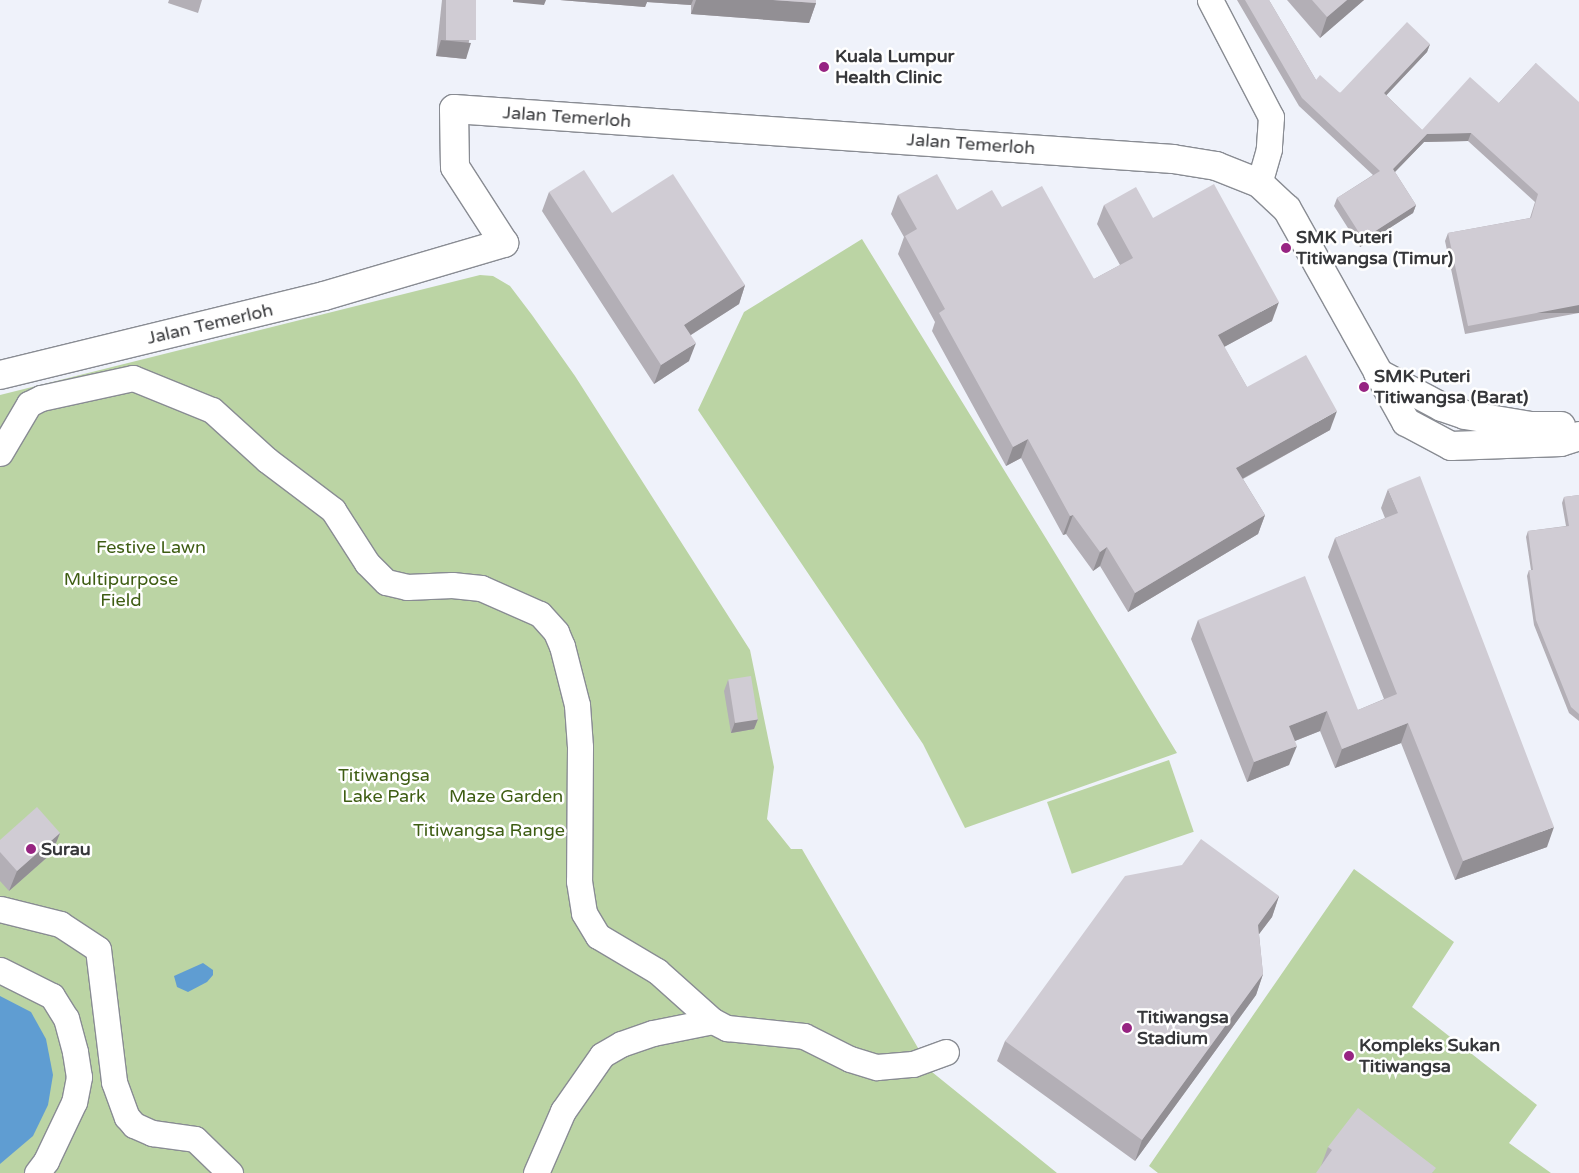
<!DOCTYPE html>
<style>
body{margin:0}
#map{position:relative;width:1579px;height:1173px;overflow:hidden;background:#eff2fa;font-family:"Varela Round",sans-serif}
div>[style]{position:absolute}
.green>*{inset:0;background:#bbd4a4;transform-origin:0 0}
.water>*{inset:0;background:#5f9dd2}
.roads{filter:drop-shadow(1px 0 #898c93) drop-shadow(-1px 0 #898c93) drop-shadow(0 1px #898c93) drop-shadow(0 -1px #898c93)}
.street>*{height:25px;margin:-12.5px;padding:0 12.5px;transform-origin:12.5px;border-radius:12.5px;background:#fff}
.secondary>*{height:28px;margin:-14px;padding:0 14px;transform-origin:14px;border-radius:14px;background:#fff}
.wall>*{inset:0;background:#b3afb6}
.shaded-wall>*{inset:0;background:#928f94;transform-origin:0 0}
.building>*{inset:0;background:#d0ccd4;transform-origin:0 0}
.dots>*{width:14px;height:14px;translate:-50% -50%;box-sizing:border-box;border:2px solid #fff;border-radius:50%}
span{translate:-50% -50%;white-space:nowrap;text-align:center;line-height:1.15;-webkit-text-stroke:5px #fff;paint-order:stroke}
.poi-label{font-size:18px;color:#36373a;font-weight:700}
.left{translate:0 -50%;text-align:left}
.street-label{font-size:18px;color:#36373a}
.park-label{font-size:18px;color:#3e5d13}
</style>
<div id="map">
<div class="green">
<div style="clip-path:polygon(862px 239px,1114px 649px,1177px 753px,965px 828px,923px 744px,698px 410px,744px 312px)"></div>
<div style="clip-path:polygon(480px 275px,493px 276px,510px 286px,532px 315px,575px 376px,750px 650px,774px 767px,767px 819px,791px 849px,802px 849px,932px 1072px,1057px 1173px,0 1173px,0 395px)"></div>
<div style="left:1169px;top:760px;width:76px;height:129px;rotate:71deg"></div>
<div style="clip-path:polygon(1354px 869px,1454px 942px,1412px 1007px,1537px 1105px,1509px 1143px,1551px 1173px,1158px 1173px,1149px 1166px)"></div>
</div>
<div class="water">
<div style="clip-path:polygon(203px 963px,213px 970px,213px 975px,207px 982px,188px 992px,177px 987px,174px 976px)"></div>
<div style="clip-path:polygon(0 996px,31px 1012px,46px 1039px,53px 1075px,48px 1105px,33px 1136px,0 1164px)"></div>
</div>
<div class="roads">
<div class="street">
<div style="left:1210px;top:0;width:132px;rotate:62.5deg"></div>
<div style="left:1271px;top:117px;width:32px;rotate:94deg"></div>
<div style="left:1269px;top:149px;width:35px;rotate:106deg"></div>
<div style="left:0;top:453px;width:57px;rotate:-59.4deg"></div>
<div style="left:29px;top:404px;width:13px;rotate:-27deg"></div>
<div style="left:41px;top:398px;width:94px;rotate:-12.3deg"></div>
<div style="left:133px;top:378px;width:85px;rotate:22.1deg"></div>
<div style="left:212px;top:410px;width:74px;rotate:42.3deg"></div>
<div style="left:267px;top:460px;width:83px;rotate:37.1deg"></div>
<div style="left:333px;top:510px;width:63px;rotate:57.3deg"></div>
<div style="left:367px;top:563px;width:27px;rotate:45deg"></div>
<div style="left:386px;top:582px;width:22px;rotate:13deg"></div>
<div style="left:407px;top:587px;width:45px;rotate:-2.5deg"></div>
<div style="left:452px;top:585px;width:29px;rotate:6deg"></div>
<div style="left:481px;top:588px;width:64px;rotate:23.8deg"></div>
<div style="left:540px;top:614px;width:24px;rotate:48deg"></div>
<div style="left:556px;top:632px;width:15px;rotate:67deg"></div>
<div style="left:562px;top:646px;width:61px;rotate:75.7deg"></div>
<div style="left:577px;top:705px;width:42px;rotate:85.9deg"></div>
<div style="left:580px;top:747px;width:134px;rotate:90.4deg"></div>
<div style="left:579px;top:881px;width:32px;rotate:81deg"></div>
<div style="left:584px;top:913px;width:27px;rotate:59deg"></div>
<div style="left:598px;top:936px;width:69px;rotate:30.7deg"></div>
<div style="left:657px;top:971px;width:75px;rotate:41.8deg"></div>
<div style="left:713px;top:1021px;width:16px;rotate:27deg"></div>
<div style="left:727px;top:1028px;width:77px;rotate:5.9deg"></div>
<div style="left:804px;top:1036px;width:51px;rotate:26.6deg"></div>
<div style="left:850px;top:1059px;width:28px;rotate:17deg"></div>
<div style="left:877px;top:1067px;width:36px;rotate:-5deg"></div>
<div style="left:913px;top:1064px;width:35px;rotate:-20deg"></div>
<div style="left:0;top:909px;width:62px;rotate:14deg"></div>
<div style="left:60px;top:924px;width:45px;rotate:33.3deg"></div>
<div style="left:98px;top:949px;width:134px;rotate:83.1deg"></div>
<div style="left:114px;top:1082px;width:37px;rotate:70deg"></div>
<div style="left:127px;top:1117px;width:11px;rotate:49deg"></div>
<div style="left:134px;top:1125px;width:20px;rotate:24deg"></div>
<div style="left:152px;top:1133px;width:43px;rotate:7.9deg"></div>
<div style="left:195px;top:1139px;width:49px;rotate:44.2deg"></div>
<div style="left:0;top:970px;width:58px;rotate:26.6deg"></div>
<div style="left:52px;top:996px;width:26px;rotate:58deg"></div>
<div style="left:66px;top:1018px;width:35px;rotate:75deg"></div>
<div style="left:75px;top:1052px;width:25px;rotate:81deg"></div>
<div style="left:79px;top:1077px;width:25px;rotate:101deg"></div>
<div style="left:74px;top:1102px;width:65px;rotate:115.4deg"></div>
<div style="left:46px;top:1161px;width:15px;rotate:127deg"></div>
<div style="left:536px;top:1173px;width:68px;rotate:-66.5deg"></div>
<div style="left:563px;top:1111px;width:68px;rotate:-55.1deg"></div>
<div style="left:602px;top:1055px;width:22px;rotate:-30deg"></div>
<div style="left:621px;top:1044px;width:34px;rotate:-19deg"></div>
<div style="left:653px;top:1033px;width:61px;rotate:-11.3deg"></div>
</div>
<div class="secondary">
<div style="left:1378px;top:373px;width:72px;rotate:28deg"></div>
<div style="left:1442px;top:407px;width:24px;rotate:19deg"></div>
<div style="left:1465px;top:415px;width:67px;rotate:9.5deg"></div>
<div style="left:1531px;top:426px;width:30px"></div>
<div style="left:0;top:375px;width:333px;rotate:-13.7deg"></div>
<div style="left:324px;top:296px;width:188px;rotate:-16.4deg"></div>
<div style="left:504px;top:243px;width:90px;rotate:-122.8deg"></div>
<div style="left:455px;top:167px;width:58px;rotate:-91deg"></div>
<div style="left:454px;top:109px;width:721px;rotate:3.98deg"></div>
<div style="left:1173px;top:159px;width:44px;rotate:9.2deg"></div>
<div style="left:1216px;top:166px;width:46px;rotate:21.6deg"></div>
<div style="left:1259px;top:183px;width:38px;rotate:43deg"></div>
<div style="left:1287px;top:209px;width:244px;rotate:60.8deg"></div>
<div style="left:1406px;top:422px;width:51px;rotate:28.1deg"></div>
<div style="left:1451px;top:446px;width:110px;rotate:-2.1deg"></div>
<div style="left:1561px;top:442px;width:19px;rotate:-18deg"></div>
</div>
</div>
<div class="wall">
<div style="clip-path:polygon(169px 0,202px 0,198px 13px,168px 3px)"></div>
<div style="clip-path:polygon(442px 0,476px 0,466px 59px,436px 56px)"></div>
<div style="clip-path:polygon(560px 0,816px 0,816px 3px,809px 23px,691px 14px,691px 5px,647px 2px,645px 7px)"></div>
<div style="clip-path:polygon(1237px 0,1269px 0,1316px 80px,1340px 93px,1430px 44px,1427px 52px,1386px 95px,1422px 130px,1499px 103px,1536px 63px,1579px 313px,1465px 334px,1445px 241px,1448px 233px,1530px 218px,1535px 202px,1468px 141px,1424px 142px,1395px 172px,1416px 205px,1413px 213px,1360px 247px,1334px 206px,1337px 198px,1373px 175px,1299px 106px)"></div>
<div style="clip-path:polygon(1287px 0,1364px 0,1320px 38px)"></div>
<div style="clip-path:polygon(549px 192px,612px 213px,745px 285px,739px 304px,691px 335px,689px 361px,654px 384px,542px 211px)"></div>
<div style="clip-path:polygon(898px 195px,957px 210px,1002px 207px,1094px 279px,1120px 265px,1097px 224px,1104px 205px,1153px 218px,1272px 321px,1224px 347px,1247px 387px,1330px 430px,1243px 479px,1265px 515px,1258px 534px,1128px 612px,1100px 566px,1093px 571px,1066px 534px,1063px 535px,1021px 458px,1006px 466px,932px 331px,935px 322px,898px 254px,904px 237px,891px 214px)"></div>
<div style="clip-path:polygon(1388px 489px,1547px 847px,1455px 880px,1401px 743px,1335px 768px,1320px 731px,1295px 741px,1289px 765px,1247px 782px,1191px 639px,1198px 620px,1358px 710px,1384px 699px,1328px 557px,1335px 538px,1385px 518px,1381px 508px)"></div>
<div style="clip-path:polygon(1579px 495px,1579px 721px,1569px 713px,1534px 625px,1527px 576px,1529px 570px,1531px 570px,1526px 537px,1528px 531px,1566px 526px,1562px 503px,1564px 497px)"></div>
<div style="clip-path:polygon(728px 680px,758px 719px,754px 729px,731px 733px,724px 691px)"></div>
<div style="clip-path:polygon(60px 833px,52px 853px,9px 891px,0 881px,0 840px)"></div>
<div style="clip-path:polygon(1279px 896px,1272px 917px,1259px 934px,1263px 974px,1256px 995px,1135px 1161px,997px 1061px,1005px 1041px)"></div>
<div style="clip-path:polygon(1328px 1147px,1434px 1173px,1321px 1166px)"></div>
</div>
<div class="shaded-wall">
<div style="clip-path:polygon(513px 0,546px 0,544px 5px,513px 2px)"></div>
<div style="clip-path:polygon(560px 0,693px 0,691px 5px,647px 2px,645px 7px)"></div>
<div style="clip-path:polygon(696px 0,773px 0,816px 3px,809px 23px,691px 14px)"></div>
<div style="clip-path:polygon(1347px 0,1364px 0,1320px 38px,1327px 17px)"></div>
<div style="clip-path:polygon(441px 40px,471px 43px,466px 59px,436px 56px)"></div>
<div style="clip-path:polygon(1430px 44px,1427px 52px,1381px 101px,1384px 93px)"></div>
<div style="clip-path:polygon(1471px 133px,1468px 141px,1424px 142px,1390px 177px,1393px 169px,1427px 134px)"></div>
<div style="clip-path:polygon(1416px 205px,1413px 213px,1360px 247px,1363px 239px)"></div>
<div style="clip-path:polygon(745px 285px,739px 304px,678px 343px,684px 325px)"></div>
<div style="clip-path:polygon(1279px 302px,1272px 321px,1211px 354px,1218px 335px)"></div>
<div style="left:1579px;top:305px;width:8px;height:113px;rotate:90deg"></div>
<div style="clip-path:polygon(696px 343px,689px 361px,654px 384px,661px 365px)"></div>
<div style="clip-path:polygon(1337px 411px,1330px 430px,1229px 486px,1236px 468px)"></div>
<div style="clip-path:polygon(1028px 439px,1021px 458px,1006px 466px,1013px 447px)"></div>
<div style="clip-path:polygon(1073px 515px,1066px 534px,1063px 535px,1070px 516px)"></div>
<div style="clip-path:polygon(1265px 515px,1258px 534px,1128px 612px,1135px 593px)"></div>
<div style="clip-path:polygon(1107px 547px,1100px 566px,1093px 571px,1100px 552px)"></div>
<div style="clip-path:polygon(1327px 711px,1320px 731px,1282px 746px,1289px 726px)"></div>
<div style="clip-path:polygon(758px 719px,754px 729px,731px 733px,735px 722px)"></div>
<div style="clip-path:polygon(1408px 723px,1401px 743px,1335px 768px,1342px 749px)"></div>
<div style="clip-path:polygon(1297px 746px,1289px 765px,1247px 782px,1254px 762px)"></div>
<div style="clip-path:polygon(1554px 827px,1547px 847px,1455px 880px,1463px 861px)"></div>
<div style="clip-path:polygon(60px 833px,52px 853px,9px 891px,17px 871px)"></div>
<div style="clip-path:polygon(1279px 896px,1272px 917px,1250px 946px,1258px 925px)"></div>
<div style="clip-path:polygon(1263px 974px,1256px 995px,1135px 1161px,1142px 1140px)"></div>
</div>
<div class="building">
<div style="left:446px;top:0;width:30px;height:40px"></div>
<div style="clip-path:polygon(773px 0,816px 0,816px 3px)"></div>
<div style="clip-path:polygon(1245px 0,1269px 0,1316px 80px,1320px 75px,1340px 93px,1407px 22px,1430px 44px,1384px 93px,1422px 130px,1470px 77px,1499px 103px,1536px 63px,1579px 102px,1579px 305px,1468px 326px,1448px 233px,1531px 218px,1538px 194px,1471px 133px,1427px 134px,1393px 169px,1416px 205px,1363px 239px,1337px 198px,1380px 171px,1302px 98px)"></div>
<div style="clip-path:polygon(1312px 0,1347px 0,1327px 17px)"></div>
<div style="clip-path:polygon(584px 170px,612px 213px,673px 174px,745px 285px,684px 325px,696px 343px,661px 365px,549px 192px)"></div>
<div style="clip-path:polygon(937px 174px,957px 210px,992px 190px,1002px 207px,1042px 186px,1094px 279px,1133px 258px,1104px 205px,1136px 187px,1153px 218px,1214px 184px,1279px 302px,1218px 335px,1247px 387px,1306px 355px,1337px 411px,1236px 468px,1265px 515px,1135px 593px,1107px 547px,1100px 552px,1073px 515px,1070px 516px,1028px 439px,1013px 447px,939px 313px,945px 309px,905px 236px,917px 229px,898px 195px)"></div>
<div style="clip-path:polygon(1420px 476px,1554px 827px,1463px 861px,1408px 723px,1342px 749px,1327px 711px,1289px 726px,1297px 746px,1254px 762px,1198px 620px,1305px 576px,1358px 710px,1397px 694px,1335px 538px,1398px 513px,1388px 489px)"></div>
<div style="clip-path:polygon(1579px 495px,1579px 714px,1571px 707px,1536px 620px,1529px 570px,1533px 570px,1528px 531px,1569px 526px,1564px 497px)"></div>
<div style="left:751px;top:676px;width:44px;height:23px;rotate:81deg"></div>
<div style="clip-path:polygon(37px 807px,60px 833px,17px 871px,0 852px,0 840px)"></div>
<div style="clip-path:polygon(1201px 839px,1279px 896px,1258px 925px,1263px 974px,1142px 1140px,1005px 1041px,1125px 876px,1182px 865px)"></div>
<div style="clip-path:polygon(1358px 1108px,1436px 1168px,1432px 1173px,1316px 1173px,1332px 1150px,1328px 1147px)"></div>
</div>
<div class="dots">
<div style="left:824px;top:67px;background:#972482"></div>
<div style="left:1286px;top:248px;background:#972482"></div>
<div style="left:1364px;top:387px;background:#972482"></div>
<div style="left:31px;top:849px;background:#972482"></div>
<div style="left:1127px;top:1028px;background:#972482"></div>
<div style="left:1349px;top:1056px;background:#972482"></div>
</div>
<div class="poi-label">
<span class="left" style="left:835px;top:67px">Kuala Lumpur<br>Health Clinic</span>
<span class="left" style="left:1296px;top:248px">SMK Puteri<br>Titiwangsa (Timur)</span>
<span class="left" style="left:1374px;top:387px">SMK Puteri<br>Titiwangsa (Barat)</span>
<span class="left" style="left:41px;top:849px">Surau</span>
<span class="left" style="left:1137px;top:1028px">Titiwangsa<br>Stadium</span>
<span class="left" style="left:1359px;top:1056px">Kompleks Sukan<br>Titiwangsa</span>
</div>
<div class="street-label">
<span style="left:567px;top:117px;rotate:4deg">Jalan Temerloh</span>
<span style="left:971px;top:144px;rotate:4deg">Jalan Temerloh</span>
<span style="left:210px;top:324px;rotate:-13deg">Jalan Temerloh</span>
</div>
<div class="park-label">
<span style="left:151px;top:547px">Festive Lawn</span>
<span style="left:121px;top:590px">Multipurpose<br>Field</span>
<span style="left:384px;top:786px">Titiwangsa<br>Lake Park</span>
<span style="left:506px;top:796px">Maze Garden</span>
<span style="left:489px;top:830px">Titiwangsa Range</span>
</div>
</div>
